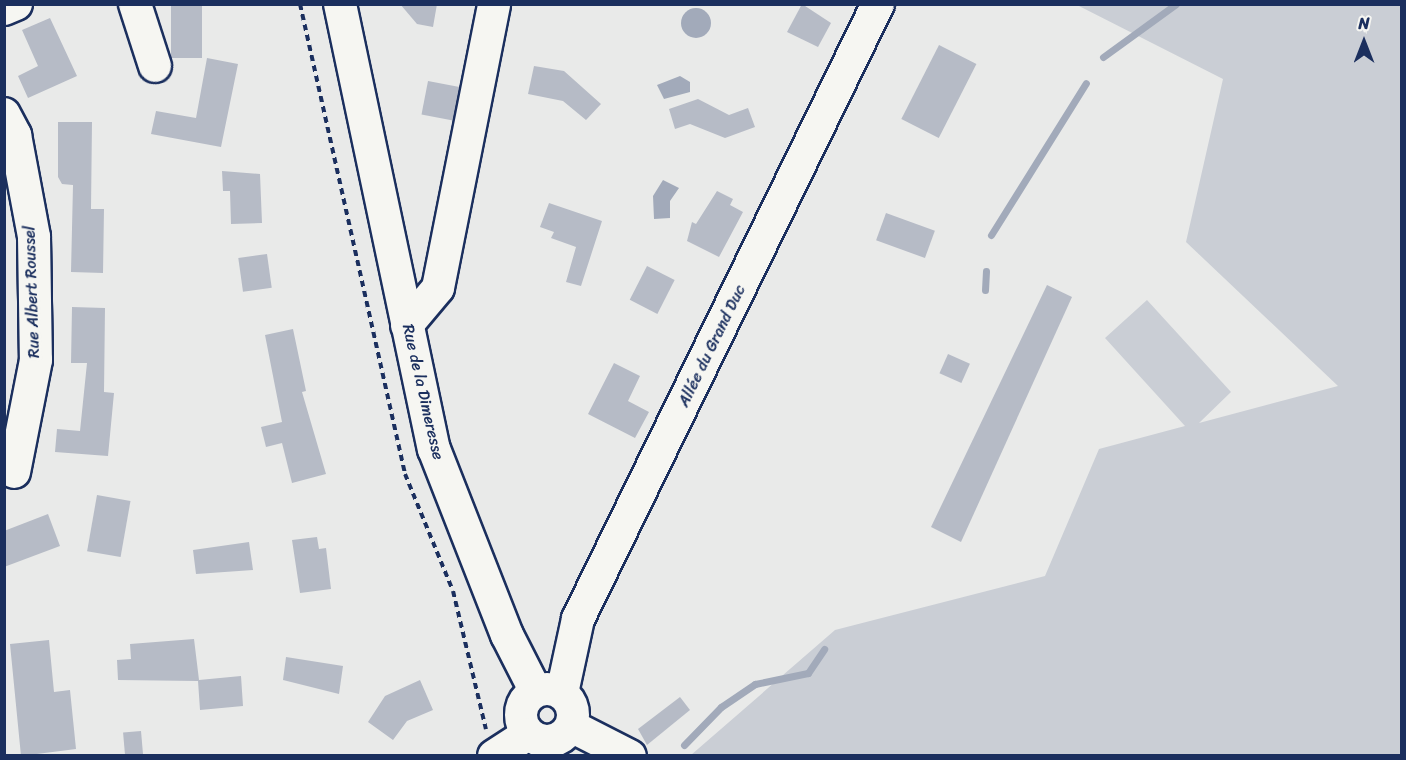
<!DOCTYPE html>
<meta charset="utf-8">
<style>
body{margin:0}
#map{position:relative;width:1406px;height:760px;overflow:hidden;background:#e9eae9;font-family:Sriracha,sans-serif}
div>[style]{position:absolute}
.green>*{inset:0;background:#caced5}
.water>*{inset:0;background:#a2aaba}
.round{border-radius:50%}
.stream>*{height:7px;margin:-3.5px;padding:0 3.5px;transform-origin:3.5px;border-radius:3.5px;background:#a2aaba}
.building>*{inset:0;background:#b6bbc6;transform-origin:0 0}
.path>*{height:4px;margin-top:-2px;transform-origin:0;background:repeating-linear-gradient(90deg,#1b2f5e 0 6px,transparent 0 10.5px)}
.roads{filter:drop-shadow(2px 0 #1b2f5e) drop-shadow(-2px 0 #1b2f5e) drop-shadow(0 2px #1b2f5e) drop-shadow(0 -2px #1b2f5e)}
.minor>*{height:32px;margin:-16px;padding:0 16px;transform-origin:16px;border-radius:16px;background:#f6f6f2}
.minor>.ring{margin:-16px;padding:0;box-sizing:content-box;background:none;border:32px solid #f6f6f2;border-radius:50%}
span{translate:-50% -50%;white-space:nowrap;text-align:center;line-height:1.15;-webkit-text-stroke:5px #f6f6f2;paint-order:stroke}
.street-label{font-size:16px;color:#1b2f5e}
.frame{position:absolute;inset:0;border:6px solid #1b2f5e;pointer-events:none}
.north{position:absolute;left:1334px;top:12px;width:60px;height:60px;-webkit-text-stroke:4px #f6f6f2;paint-order:stroke;rotate:0deg;font-size:16px;font-weight:700;line-height:24px;text-align:center;color:#1b2f5e}
.north::after{content:'';display:block;margin:auto;width:21px;height:27px;background:#1b2f5e;clip-path:polygon(50% 0,100% 100%,50% 72%,0 100%)}
</style>
<div id="map">
<div class="green">
<div style="clip-path:polygon(1077px 5px,1401px 5px,1401px 755px,691px 755px,835px 630px,1045px 576px,1099px 449px,1185px 426px,1105px 338px,1147px 300px,1231px 392px,1199px 423px,1338px 386px,1186px 242px,1223px 79px)"></div>
</div>
<div class="water">
<div class="round" style="left:681px;top:8px;width:30px;height:30px"></div>
<div style="clip-path:polygon(680px 76px,690px 82px,690px 92px,664px 99px,657px 85px)"></div>
<div style="clip-path:polygon(663px 180px,679px 188px,670px 201px,670px 218px,654px 219px,653px 196px)"></div>
</div>
<div class="stream">
<div style="left:1103px;top:57px;width:90px;rotate:-36deg"></div>
<div style="left:991px;top:235px;width:179px;rotate:-58deg"></div>
<div style="left:985px;top:290px;width:19px;rotate:-87deg"></div>
<div style="left:684px;top:745px;width:53px;rotate:-45.8deg"></div>
<div style="left:721px;top:707px;width:41px;rotate:-34.1deg"></div>
<div style="left:755px;top:684px;width:54px;rotate:-11.7deg"></div>
<div style="left:808px;top:673px;width:29px;rotate:-56deg"></div>
</div>
<div class="building">
<div style="left:171px;top:4px;width:31px;height:54px"></div>
<div style="clip-path:polygon(400px 4px,437px 4px,433px 27px,417px 24px)"></div>
<div style="clip-path:polygon(802px 4px,831px 23px,818px 47px,787px 32px)"></div>
<div style="clip-path:polygon(50px 18px,77px 76px,28px 98px,18px 76px,38px 66px,22px 30px)"></div>
<div style="left:939px;top:45px;width:42px;height:83px;rotate:27deg"></div>
<div style="clip-path:polygon(207px 58px,238px 64px,221px 147px,151px 134px,156px 111px,196px 118px)"></div>
<div style="clip-path:polygon(534px 66px,564px 71px,601px 104px,586px 120px,563px 101px,528px 94px)"></div>
<div style="left:428px;top:81px;width:32px;height:34px;rotate:11deg"></div>
<div style="clip-path:polygon(698px 99px,729px 115px,748px 108px,755px 127px,725px 138px,690px 124px,675px 129px,669px 109px)"></div>
<div style="clip-path:polygon(58px 122px,92px 122px,91px 209px,104px 209px,103px 273px,71px 272px,73px 185px,62px 184px,58px 177px)"></div>
<div style="clip-path:polygon(222px 171px,260px 174px,262px 223px,231px 224px,230px 191px,223px 191px)"></div>
<div style="clip-path:polygon(717px 191px,733px 199px,730px 205px,743px 212px,719px 257px,687px 241px,692px 222px,696px 224px)"></div>
<div style="clip-path:polygon(549px 203px,602px 221px,581px 286px,566px 282px,576px 247px,551px 238px,554px 232px,540px 227px)"></div>
<div style="left:886px;top:213px;width:52px;height:29px;rotate:20deg"></div>
<div style="left:267px;top:254px;width:34px;height:29px;rotate:82deg"></div>
<div style="left:647px;top:266px;width:31px;height:38px;rotate:27deg"></div>
<div style="clip-path:polygon(1047px 285px,1072px 297px,961px 542px,931px 527px)"></div>
<div style="clip-path:polygon(72px 307px,105px 308px,104px 392px,114px 393px,108px 456px,55px 452px,57px 429px,80px 431px,87px 363px,71px 363px)"></div>
<div style="clip-path:polygon(293px 329px,306px 391px,302px 392px,326px 474px,292px 483px,282px 443px,266px 447px,261px 427px,282px 422px,265px 335px)"></div>
<div style="left:948px;top:354px;width:24px;height:21px;rotate:24deg"></div>
<div style="clip-path:polygon(614px 363px,640px 376px,628px 401px,649px 412px,635px 438px,588px 414px)"></div>
<div style="left:97px;top:495px;width:34px;height:57px;rotate:10deg"></div>
<div style="clip-path:polygon(48px 514px,60px 546px,4px 567px,4px 531px)"></div>
<div style="clip-path:polygon(317px 537px,319px 549px,326px 548px,331px 589px,300px 593px,292px 540px)"></div>
<div style="clip-path:polygon(249px 542px,253px 570px,196px 574px,193px 550px)"></div>
<div style="clip-path:polygon(194px 639px,199px 680px,241px 676px,243px 706px,200px 710px,198px 681px,118px 680px,117px 660px,131px 659px,130px 644px)"></div>
<div style="clip-path:polygon(49px 640px,54px 692px,70px 690px,76px 749px,21px 756px,10px 644px)"></div>
<div style="clip-path:polygon(286px 657px,343px 666px,339px 694px,283px 680px)"></div>
<div style="clip-path:polygon(420px 680px,433px 710px,407px 721px,393px 740px,368px 722px,385px 696px)"></div>
<div style="clip-path:polygon(680px 697px,690px 710px,647px 745px,638px 729px)"></div>
<div style="left:141px;top:731px;width:25px;height:18px;rotate:85deg"></div>
</div>
<div class="path">
<div style="left:300px;top:4px;width:482px;rotate:77.4deg"></div>
<div style="left:405px;top:474px;width:126px;rotate:67.7deg"></div>
<div style="left:453px;top:591px;width:142px;rotate:76.6deg"></div>
<div style="left:545px;top:753px;width:11px;rotate:15deg"></div>
</div>
<div class="roads">
<div class="minor">
<div style="left:135px;top:4px;width:65px;rotate:72.1deg"></div>
<div style="left:340px;top:4px;width:455px;rotate:78.1deg"></div>
<div style="left:434px;top:449px;width:200px;rotate:68.6deg"></div>
<div style="left:507px;top:635px;width:62px;rotate:63deg"></div>
<div style="left:4px;top:9px;width:13px;rotate:-23deg"></div>
<div style="left:4px;top:114px;width:24px;rotate:62deg"></div>
<div style="left:15px;top:135px;width:104px;rotate:79.4deg"></div>
<div style="left:34px;top:237px;width:123px;rotate:89.1deg"></div>
<div style="left:36px;top:360px;width:114px;rotate:101.1deg"></div>
<div style="left:407px;top:325px;width:48px;rotate:-50deg"></div>
<div style="left:438px;top:288px;width:289px;rotate:-78.8deg"></div>
<div class="ring" style="left:521px;top:689px;width:20px;height:20px"></div>
<div style="left:562px;top:693px;width:76px;rotate:-77.8deg"></div>
<div style="left:578px;top:619px;width:684px;rotate:-64deg"></div>
<div style="left:571px;top:726px;width:66px;rotate:27deg"></div>
<div style="left:494px;top:756px;width:40px;rotate:-32.9deg"></div>
</div>
</div>
<div class="street-label">
<span style="left:32px;top:292px;rotate:-92deg">Rue Albert Roussel</span>
<span style="left:712px;top:346px;rotate:-64deg">Allée du Grand Duc</span>
<span style="left:423px;top:392px;rotate:77deg">Rue de la Dimeresse</span>
</div>
<div class="frame"></div>
<div class="north">N</div>
</div>
